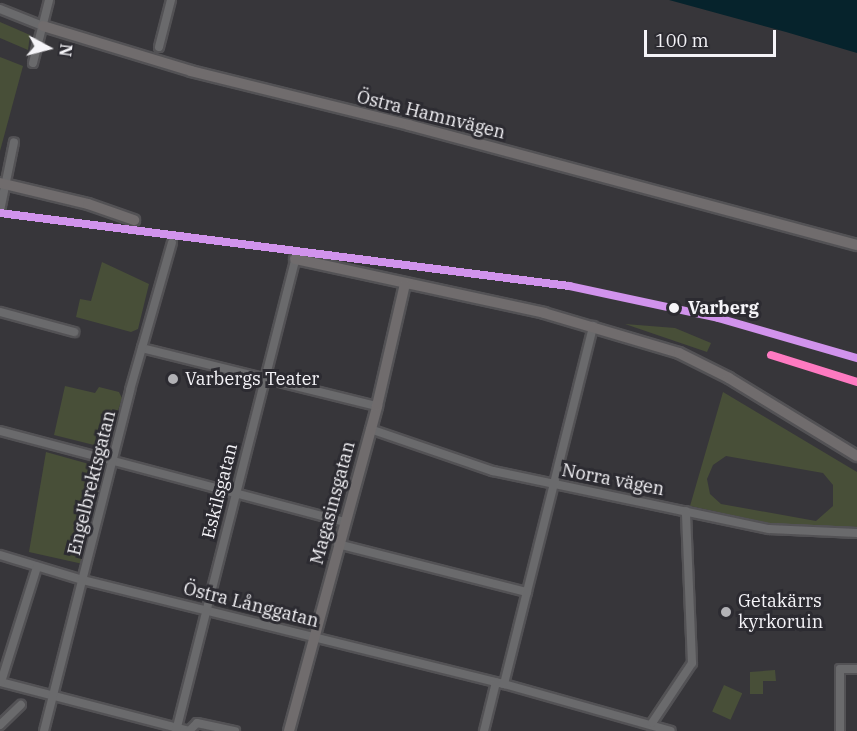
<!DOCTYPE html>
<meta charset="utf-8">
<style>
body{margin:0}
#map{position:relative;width:857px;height:731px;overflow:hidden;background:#37363a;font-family:"IBM Plex Serif",serif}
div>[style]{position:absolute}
.green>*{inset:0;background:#484f38;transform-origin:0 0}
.water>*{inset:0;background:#06232c}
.roads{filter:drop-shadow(2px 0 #535255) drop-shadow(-2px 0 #535255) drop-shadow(0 2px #535255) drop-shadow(0 -2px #535255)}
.street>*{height:8px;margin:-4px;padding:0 4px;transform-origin:4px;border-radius:4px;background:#6a6a6c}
.secondary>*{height:10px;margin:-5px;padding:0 5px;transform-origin:5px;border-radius:5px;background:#706c6d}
.rail-1>*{height:8px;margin:-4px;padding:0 4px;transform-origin:4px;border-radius:4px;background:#d193ec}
.rail-2>*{height:8px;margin:-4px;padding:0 4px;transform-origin:4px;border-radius:4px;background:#fe7ac1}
.dots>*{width:16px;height:16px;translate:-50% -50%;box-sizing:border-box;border:3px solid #2c2b31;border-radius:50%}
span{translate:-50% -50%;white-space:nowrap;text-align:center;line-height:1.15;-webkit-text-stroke:6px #2c2b31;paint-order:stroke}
.street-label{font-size:18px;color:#f5f4f8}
.stop-label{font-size:18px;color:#f5f4f8;font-weight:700}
.left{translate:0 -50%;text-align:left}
.poi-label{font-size:18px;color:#f5f4f8}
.north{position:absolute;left:18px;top:18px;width:60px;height:60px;-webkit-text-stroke:4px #2c2b31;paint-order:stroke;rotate:97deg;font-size:16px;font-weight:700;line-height:24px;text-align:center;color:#f5f4f8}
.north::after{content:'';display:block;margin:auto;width:21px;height:27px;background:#f5f4f8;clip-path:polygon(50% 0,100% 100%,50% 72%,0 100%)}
.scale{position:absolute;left:644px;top:30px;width:132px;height:27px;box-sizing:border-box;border:3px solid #f5f4f8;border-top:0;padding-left:8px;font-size:18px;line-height:21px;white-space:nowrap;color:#f5f4f8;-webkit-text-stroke:4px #2c2b31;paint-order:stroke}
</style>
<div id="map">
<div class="green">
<div style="clip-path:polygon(0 22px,30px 35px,28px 50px,0 38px)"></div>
<div style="clip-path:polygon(0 57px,23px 66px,0 151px)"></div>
<div style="clip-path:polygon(102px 262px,149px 284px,138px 329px,131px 332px,76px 317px,80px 299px,91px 301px)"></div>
<div style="clip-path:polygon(625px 324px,675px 328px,711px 343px,707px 352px)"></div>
<div style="clip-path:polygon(65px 386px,95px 393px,99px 387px,119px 392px,122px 398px,106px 448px,54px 435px)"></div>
<div style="clip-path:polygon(evenodd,723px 392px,857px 472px,857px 527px,773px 524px,690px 506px,723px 392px,726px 456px,823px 473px,833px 485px,833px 506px,816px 521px,721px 504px,710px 494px,707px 479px,713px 465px,726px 456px)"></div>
<div style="clip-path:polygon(46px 452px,107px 469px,83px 564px,29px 552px)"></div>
<div style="clip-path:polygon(775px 670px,776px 681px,763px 681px,763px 694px,750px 694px,750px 672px)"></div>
<div style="left:724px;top:685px;width:20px;height:29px;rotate:24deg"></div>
</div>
<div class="water">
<div style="clip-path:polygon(669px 0,857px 0,857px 53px,786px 32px)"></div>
</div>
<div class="roads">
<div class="street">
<div style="left:0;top:9px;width:46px;rotate:21.6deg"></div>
<div style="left:159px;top:47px;width:49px;rotate:-75.7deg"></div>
<div style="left:33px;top:63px;width:65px;rotate:-75.7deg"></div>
<div style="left:0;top:211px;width:70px;rotate:-78.5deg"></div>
<div style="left:0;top:312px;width:77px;rotate:15.1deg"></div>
<div style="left:142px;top:348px;width:242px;rotate:13.9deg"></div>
<div style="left:370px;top:429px;width:130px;rotate:18.9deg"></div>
<div style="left:493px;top:471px;width:282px;rotate:11.9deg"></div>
<div style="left:769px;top:529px;width:88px;rotate:2.6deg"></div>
<div style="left:0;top:431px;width:356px;rotate:14.8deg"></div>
<div style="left:338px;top:544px;width:195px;rotate:14.3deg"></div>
<div style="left:0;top:555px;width:87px;rotate:16.8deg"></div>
<div style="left:83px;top:580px;width:434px;rotate:13.9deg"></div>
<div style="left:504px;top:684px;width:173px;rotate:15.7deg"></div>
<div style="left:0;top:682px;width:195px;rotate:14.5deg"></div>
<div style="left:1px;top:682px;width:121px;rotate:-72.6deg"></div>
<div style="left:504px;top:684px;width:369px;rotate:-76deg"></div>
<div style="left:652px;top:723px;width:72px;rotate:-56.3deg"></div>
<div style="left:692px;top:663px;width:152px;rotate:-92.3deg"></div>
<div style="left:0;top:725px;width:29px;rotate:-44deg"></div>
<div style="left:44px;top:731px;width:352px;rotate:-75.8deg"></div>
<div style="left:130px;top:390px;width:153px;rotate:-74.1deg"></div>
<div style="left:176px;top:731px;width:487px;rotate:-75.8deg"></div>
<div style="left:189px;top:731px;width:11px;rotate:-45deg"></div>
<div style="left:197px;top:723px;width:39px;rotate:12deg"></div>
<div style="left:484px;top:731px;width:50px;rotate:-76.2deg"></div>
<div style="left:840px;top:731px;width:62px;rotate:-90deg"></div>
<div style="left:840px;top:669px;width:17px"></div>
</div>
<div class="secondary">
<div style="left:43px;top:26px;width:155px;rotate:16.9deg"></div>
<div style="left:191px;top:71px;width:225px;rotate:13.9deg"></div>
<div style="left:409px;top:125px;width:464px;rotate:15deg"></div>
<div style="left:0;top:183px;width:90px;rotate:13.4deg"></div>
<div style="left:88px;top:204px;width:49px;rotate:19.2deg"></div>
<div style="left:295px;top:259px;width:255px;rotate:12.2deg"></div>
<div style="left:544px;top:313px;width:141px;rotate:16.5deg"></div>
<div style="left:679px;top:353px;width:56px;rotate:26.6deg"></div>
<div style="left:729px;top:378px;width:150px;rotate:31.4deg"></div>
<div style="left:289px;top:731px;width:337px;rotate:-74.8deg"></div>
<div style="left:377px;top:406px;width:125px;rotate:-77.1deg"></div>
</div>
</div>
<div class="rail-1">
<div style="left:0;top:213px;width:574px;rotate:7.31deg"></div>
<div style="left:569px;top:286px;width:152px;rotate:12.1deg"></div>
<div style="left:718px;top:318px;width:145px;rotate:16.1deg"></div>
</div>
<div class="rail-2">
<div style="left:771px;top:355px;width:90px;rotate:17.4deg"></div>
</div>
<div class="dots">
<div style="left:674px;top:308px;background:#f5f4f8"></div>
<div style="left:173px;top:379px;background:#b2b2b6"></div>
<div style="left:726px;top:612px;background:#b2b2b6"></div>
</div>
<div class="street-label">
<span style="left:431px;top:115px;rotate:14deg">Östra Hamnvägen</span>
<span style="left:613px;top:480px;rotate:11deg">Norra vägen</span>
<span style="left:92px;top:483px;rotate:-76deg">Engelbrektsgatan</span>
<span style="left:220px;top:491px;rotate:-76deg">Eskilsgatan</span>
<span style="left:333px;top:503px;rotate:-75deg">Magasinsgatan</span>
<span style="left:251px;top:605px;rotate:14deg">Östra Långgatan</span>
</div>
<div class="stop-label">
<span class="left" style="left:688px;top:308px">Varberg</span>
</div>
<div class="poi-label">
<span class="left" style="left:185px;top:379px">Varbergs Teater</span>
<span class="left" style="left:738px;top:612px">Getakärrs<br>kyrkoruin</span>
</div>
<div class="north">N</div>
<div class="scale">100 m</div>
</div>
